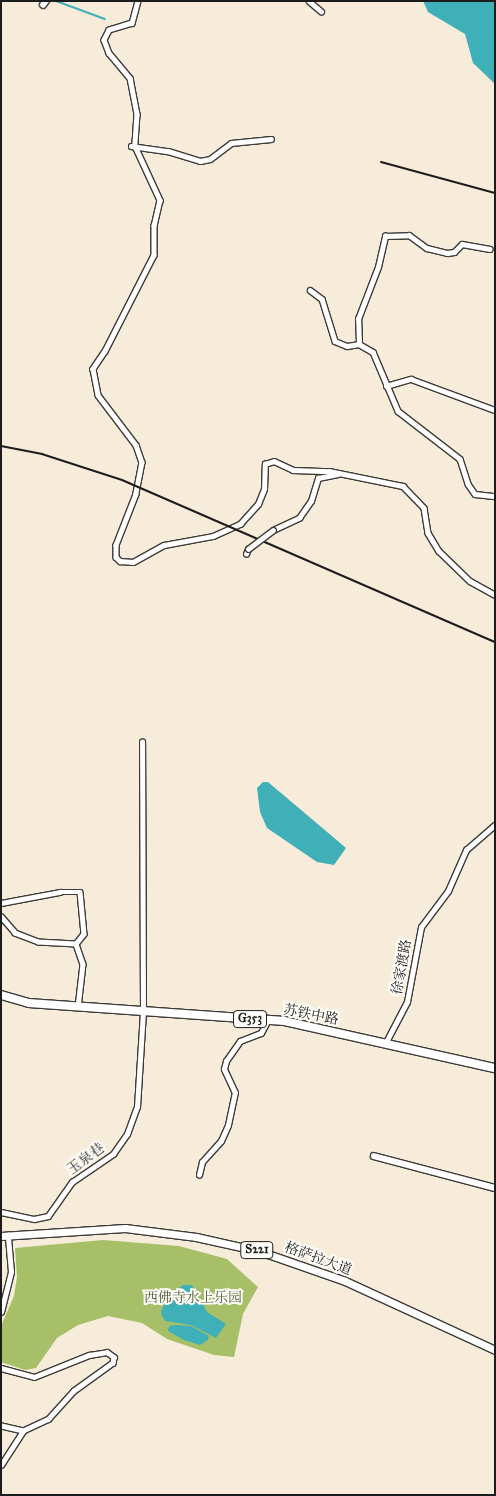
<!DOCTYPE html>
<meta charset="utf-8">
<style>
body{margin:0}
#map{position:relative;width:496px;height:1496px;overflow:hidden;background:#f7ecda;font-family:"IM FELL Great Primer","Noto Serif SC",serif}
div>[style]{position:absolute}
.green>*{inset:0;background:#a7c067}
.water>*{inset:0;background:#3fafb8}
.stream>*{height:2px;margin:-1px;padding:0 1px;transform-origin:1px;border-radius:1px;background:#3fafb8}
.roads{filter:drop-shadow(1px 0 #3d3b38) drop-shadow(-1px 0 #3d3b38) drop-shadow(0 1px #3d3b38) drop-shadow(0 -1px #3d3b38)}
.street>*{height:4.5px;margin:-2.25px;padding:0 2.25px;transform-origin:2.25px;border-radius:2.25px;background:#fff}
.secondary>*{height:5.5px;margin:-2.75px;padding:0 2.75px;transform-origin:2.75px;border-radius:2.75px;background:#fff}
.primary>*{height:7px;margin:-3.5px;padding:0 3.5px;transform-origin:3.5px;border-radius:3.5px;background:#fff}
.highway>*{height:8px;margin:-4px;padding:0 4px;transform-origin:4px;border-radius:4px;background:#fff}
.rail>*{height:2px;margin:-1px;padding:0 1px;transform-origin:1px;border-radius:1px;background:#1c1c1c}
.bridges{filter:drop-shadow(1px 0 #3d3b38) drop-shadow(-1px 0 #3d3b38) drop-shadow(0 1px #3d3b38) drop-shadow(0 -1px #3d3b38)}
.street-bridge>*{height:4.5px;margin:-2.25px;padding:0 2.25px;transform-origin:2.25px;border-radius:2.25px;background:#fff}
span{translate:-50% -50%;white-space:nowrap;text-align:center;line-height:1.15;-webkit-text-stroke:4px #fdfcf7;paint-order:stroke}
.shield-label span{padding:1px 4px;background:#fdfcf7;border:1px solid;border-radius:4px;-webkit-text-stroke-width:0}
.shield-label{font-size:12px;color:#1c1c1c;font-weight:700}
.street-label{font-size:14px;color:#1c1c1c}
.park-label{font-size:14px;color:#545e3a}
.frame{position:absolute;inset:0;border:2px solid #1c1c1c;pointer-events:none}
</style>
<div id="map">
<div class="green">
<div style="clip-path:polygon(103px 1240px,179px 1246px,227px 1259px,258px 1287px,243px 1314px,234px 1357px,214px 1355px,167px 1339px,142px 1323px,108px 1316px,78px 1325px,57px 1338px,36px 1368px,25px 1370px,1px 1362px,1px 1326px,14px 1296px,17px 1277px,15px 1248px)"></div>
</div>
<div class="water">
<div style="clip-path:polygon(423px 1px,495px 1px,495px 84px,473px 63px,465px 34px,428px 12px)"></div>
<div style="clip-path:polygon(263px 782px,268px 782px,346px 848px,334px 865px,317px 862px,267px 828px,260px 812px,257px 788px)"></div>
<div style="clip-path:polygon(183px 1285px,192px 1285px,207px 1312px,226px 1324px,216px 1338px,191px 1325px,165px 1321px,162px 1316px,161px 1311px,168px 1297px)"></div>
<div style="clip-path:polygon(176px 1325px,191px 1326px,209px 1336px,208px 1340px,200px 1345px,184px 1340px,168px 1331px,169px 1326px)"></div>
</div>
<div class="stream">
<div style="left:56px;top:1px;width:52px;rotate:20.2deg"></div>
</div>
<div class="roads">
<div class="street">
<div style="left:138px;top:1px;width:23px;rotate:105deg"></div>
<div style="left:132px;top:23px;width:24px;rotate:163deg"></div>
<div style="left:109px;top:30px;width:11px;rotate:117deg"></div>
<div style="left:104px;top:40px;width:14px;rotate:69deg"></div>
<div style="left:109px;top:53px;width:33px;rotate:50deg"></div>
<div style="left:130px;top:78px;width:37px;rotate:79deg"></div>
<div style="left:137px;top:114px;width:32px;rotate:94deg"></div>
<div style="left:135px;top:146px;width:60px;rotate:65.2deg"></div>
<div style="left:160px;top:200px;width:26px;rotate:103deg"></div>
<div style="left:154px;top:225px;width:30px;rotate:90deg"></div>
<div style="left:154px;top:255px;width:108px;rotate:117deg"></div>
<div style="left:105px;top:351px;width:22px;rotate:124deg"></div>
<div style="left:93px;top:369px;width:26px;rotate:79deg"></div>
<div style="left:98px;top:395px;width:63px;rotate:52.8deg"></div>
<div style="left:136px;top:445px;width:18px;rotate:71deg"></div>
<div style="left:142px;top:462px;width:33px;rotate:101deg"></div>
<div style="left:136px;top:494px;width:55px;rotate:111.4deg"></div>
<div style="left:116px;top:545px;width:12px;rotate:90deg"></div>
<div style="left:116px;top:557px;width:6px;rotate:45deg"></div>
<div style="left:120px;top:561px;width:13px;rotate:4deg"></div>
<div style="left:133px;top:562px;width:35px;rotate:-29deg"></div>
<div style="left:164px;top:545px;width:50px;rotate:-10.4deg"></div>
<div style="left:213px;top:536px;width:30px;rotate:-24deg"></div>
<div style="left:240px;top:524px;width:27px;rotate:-48deg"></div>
<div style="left:258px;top:504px;width:16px;rotate:-68deg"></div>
<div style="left:264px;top:489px;width:25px;rotate:-88deg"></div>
<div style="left:265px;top:464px;width:9px;rotate:-18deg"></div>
<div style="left:274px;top:461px;width:21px;rotate:25deg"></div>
<div style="left:293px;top:470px;width:36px;rotate:2deg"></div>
<div style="left:329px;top:471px;width:76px;rotate:11.5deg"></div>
<div style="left:403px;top:486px;width:30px;rotate:46deg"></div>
<div style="left:424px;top:508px;width:25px;rotate:81deg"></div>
<div style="left:428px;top:533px;width:21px;rotate:59deg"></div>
<div style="left:439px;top:551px;width:43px;rotate:44.1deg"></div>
<div style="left:470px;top:581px;width:29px;rotate:29deg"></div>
<div style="left:309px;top:1px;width:16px;rotate:40deg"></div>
<div style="left:131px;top:146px;width:37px;rotate:8deg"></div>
<div style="left:168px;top:151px;width:34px;rotate:17deg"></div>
<div style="left:200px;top:161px;width:10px;rotate:-11deg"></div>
<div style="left:210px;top:159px;width:26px;rotate:-37deg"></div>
<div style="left:231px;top:143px;width:40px;rotate:-5.7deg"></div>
<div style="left:310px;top:290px;width:15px;rotate:37deg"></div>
<div style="left:322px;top:299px;width:44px;rotate:72.8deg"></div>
<div style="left:335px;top:341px;width:13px;rotate:23deg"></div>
<div style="left:347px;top:346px;width:12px;rotate:-9deg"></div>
<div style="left:359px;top:344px;width:16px;rotate:30deg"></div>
<div style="left:373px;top:352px;width:64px;rotate:67deg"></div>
<div style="left:398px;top:411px;width:78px;rotate:37.7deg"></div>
<div style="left:460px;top:459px;width:26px;rotate:72deg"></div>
<div style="left:468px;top:484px;width:12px;rotate:55deg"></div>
<div style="left:475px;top:494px;width:20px;rotate:6deg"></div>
<div style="left:359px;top:344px;width:25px;rotate:-92deg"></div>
<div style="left:358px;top:319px;width:56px;rotate:-69deg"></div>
<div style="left:378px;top:267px;width:32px;rotate:-77deg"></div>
<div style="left:385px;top:236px;width:24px;rotate:-2deg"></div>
<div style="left:409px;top:235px;width:22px;rotate:36deg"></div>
<div style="left:427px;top:248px;width:21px;rotate:14deg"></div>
<div style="left:447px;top:253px;width:7px;rotate:-8deg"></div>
<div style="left:454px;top:252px;width:11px;rotate:-45deg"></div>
<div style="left:462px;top:244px;width:28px;rotate:10deg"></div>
<div style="left:386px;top:386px;width:26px;rotate:-16deg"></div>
<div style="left:411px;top:379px;width:90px;rotate:20.3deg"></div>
<div style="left:273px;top:530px;width:29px;rotate:-25deg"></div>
<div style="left:299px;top:518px;width:21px;rotate:-55deg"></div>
<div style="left:311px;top:501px;width:24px;rotate:-73deg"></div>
<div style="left:318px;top:478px;width:20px;rotate:-11deg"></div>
<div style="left:246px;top:554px;width:5px;rotate:-68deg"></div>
<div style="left:1px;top:903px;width:60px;rotate:-10.6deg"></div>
<div style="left:60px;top:892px;width:20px"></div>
<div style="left:80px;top:892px;width:42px;rotate:84.6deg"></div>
<div style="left:84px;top:934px;width:13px;rotate:129deg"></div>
<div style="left:76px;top:944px;width:38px;rotate:-177deg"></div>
<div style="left:38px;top:942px;width:25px;rotate:-159deg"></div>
<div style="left:15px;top:933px;width:21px;rotate:-131deg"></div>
<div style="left:76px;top:944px;width:21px;rotate:71deg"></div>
<div style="left:83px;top:964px;width:43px;rotate:96.6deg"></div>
<div style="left:385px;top:1044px;width:47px;rotate:-62.4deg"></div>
<div style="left:407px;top:1002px;width:76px;rotate:-79.4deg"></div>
<div style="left:421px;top:927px;width:45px;rotate:-53.1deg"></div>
<div style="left:448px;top:891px;width:45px;rotate:-66.3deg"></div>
<div style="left:466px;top:850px;width:38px;rotate:-41deg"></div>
<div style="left:199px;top:1175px;width:13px;rotate:-77deg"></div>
<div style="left:202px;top:1162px;width:28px;rotate:-48deg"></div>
<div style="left:221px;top:1141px;width:17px;rotate:-66deg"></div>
<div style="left:228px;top:1125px;width:33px;rotate:-78deg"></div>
<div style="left:235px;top:1093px;width:26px;rotate:-115deg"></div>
<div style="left:224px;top:1069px;width:8px;rotate:-76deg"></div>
<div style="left:226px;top:1061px;width:24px;rotate:-55deg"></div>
<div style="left:240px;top:1041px;width:22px;rotate:-21deg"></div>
<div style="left:261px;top:1033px;width:15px;rotate:-62deg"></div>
<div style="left:1px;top:1212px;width:34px;rotate:12deg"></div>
<div style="left:34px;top:1219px;width:14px;rotate:-12deg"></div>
<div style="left:48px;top:1216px;width:42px;rotate:-54.8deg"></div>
<div style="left:72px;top:1182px;width:50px;rotate:-34.3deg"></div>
<div style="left:113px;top:1154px;width:24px;rotate:-55deg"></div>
<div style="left:127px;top:1134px;width:29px;rotate:-70deg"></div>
<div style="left:137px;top:1107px;width:96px;rotate:-86.4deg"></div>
<div style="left:143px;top:1011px;width:269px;rotate:-90.2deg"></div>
<div style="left:1px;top:1312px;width:41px;rotate:-76deg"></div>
<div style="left:11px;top:1272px;width:37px;rotate:-95deg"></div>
<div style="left:1px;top:1368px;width:34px;rotate:15deg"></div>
<div style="left:34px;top:1377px;width:59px;rotate:-21.8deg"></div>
<div style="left:89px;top:1355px;width:18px;rotate:-9deg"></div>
<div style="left:107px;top:1352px;width:9px;rotate:36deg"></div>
<div style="left:114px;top:1357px;width:6px;rotate:99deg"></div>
<div style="left:113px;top:1363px;width:48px;rotate:144.3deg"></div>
<div style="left:74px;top:1391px;width:38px;rotate:132deg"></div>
<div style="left:49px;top:1419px;width:29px;rotate:155deg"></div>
<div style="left:23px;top:1431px;width:23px;rotate:-167deg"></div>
<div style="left:1px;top:1465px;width:40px;rotate:-57.1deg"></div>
</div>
<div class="secondary">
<div style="left:43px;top:5px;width:5px;rotate:-53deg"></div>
<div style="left:374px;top:1156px;width:125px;rotate:14.8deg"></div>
</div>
<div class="primary">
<div style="left:1px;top:1236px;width:124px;rotate:-3.7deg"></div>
<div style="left:125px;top:1228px;width:72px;rotate:7.2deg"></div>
<div style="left:196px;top:1237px;width:65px;rotate:12.5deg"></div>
<div style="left:259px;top:1251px;width:91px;rotate:19.2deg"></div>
<div style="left:345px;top:1281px;width:165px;rotate:24.7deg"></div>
</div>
<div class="highway">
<div style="left:1px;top:995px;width:29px;rotate:16deg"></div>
<div style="left:29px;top:1003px;width:256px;rotate:4deg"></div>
<div style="left:284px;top:1021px;width:216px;rotate:12.6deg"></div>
</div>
</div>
<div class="rail">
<div style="left:381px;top:162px;width:118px;rotate:15.2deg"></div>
<div style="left:1px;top:446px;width:42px;rotate:11deg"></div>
<div style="left:42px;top:454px;width:84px;rotate:18deg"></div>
<div style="left:122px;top:480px;width:407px;rotate:23.5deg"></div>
</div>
<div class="bridges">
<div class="street-bridge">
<div style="left:248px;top:549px;width:31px;rotate:-37deg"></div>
</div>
</div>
<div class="shield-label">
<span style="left:250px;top:1019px">G353</span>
<span style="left:257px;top:1250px">S221</span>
</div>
<div class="street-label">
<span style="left:402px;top:967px;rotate:-80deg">徐家渡路</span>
<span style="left:311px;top:1015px;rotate:11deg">苏铁中路</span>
<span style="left:86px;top:1159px;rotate:-36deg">玉泉巷</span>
<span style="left:318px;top:1259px;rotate:20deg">格萨拉大道</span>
</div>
<div class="park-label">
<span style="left:193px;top:1298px">西佛寺水上乐园</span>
</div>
<div class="frame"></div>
</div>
